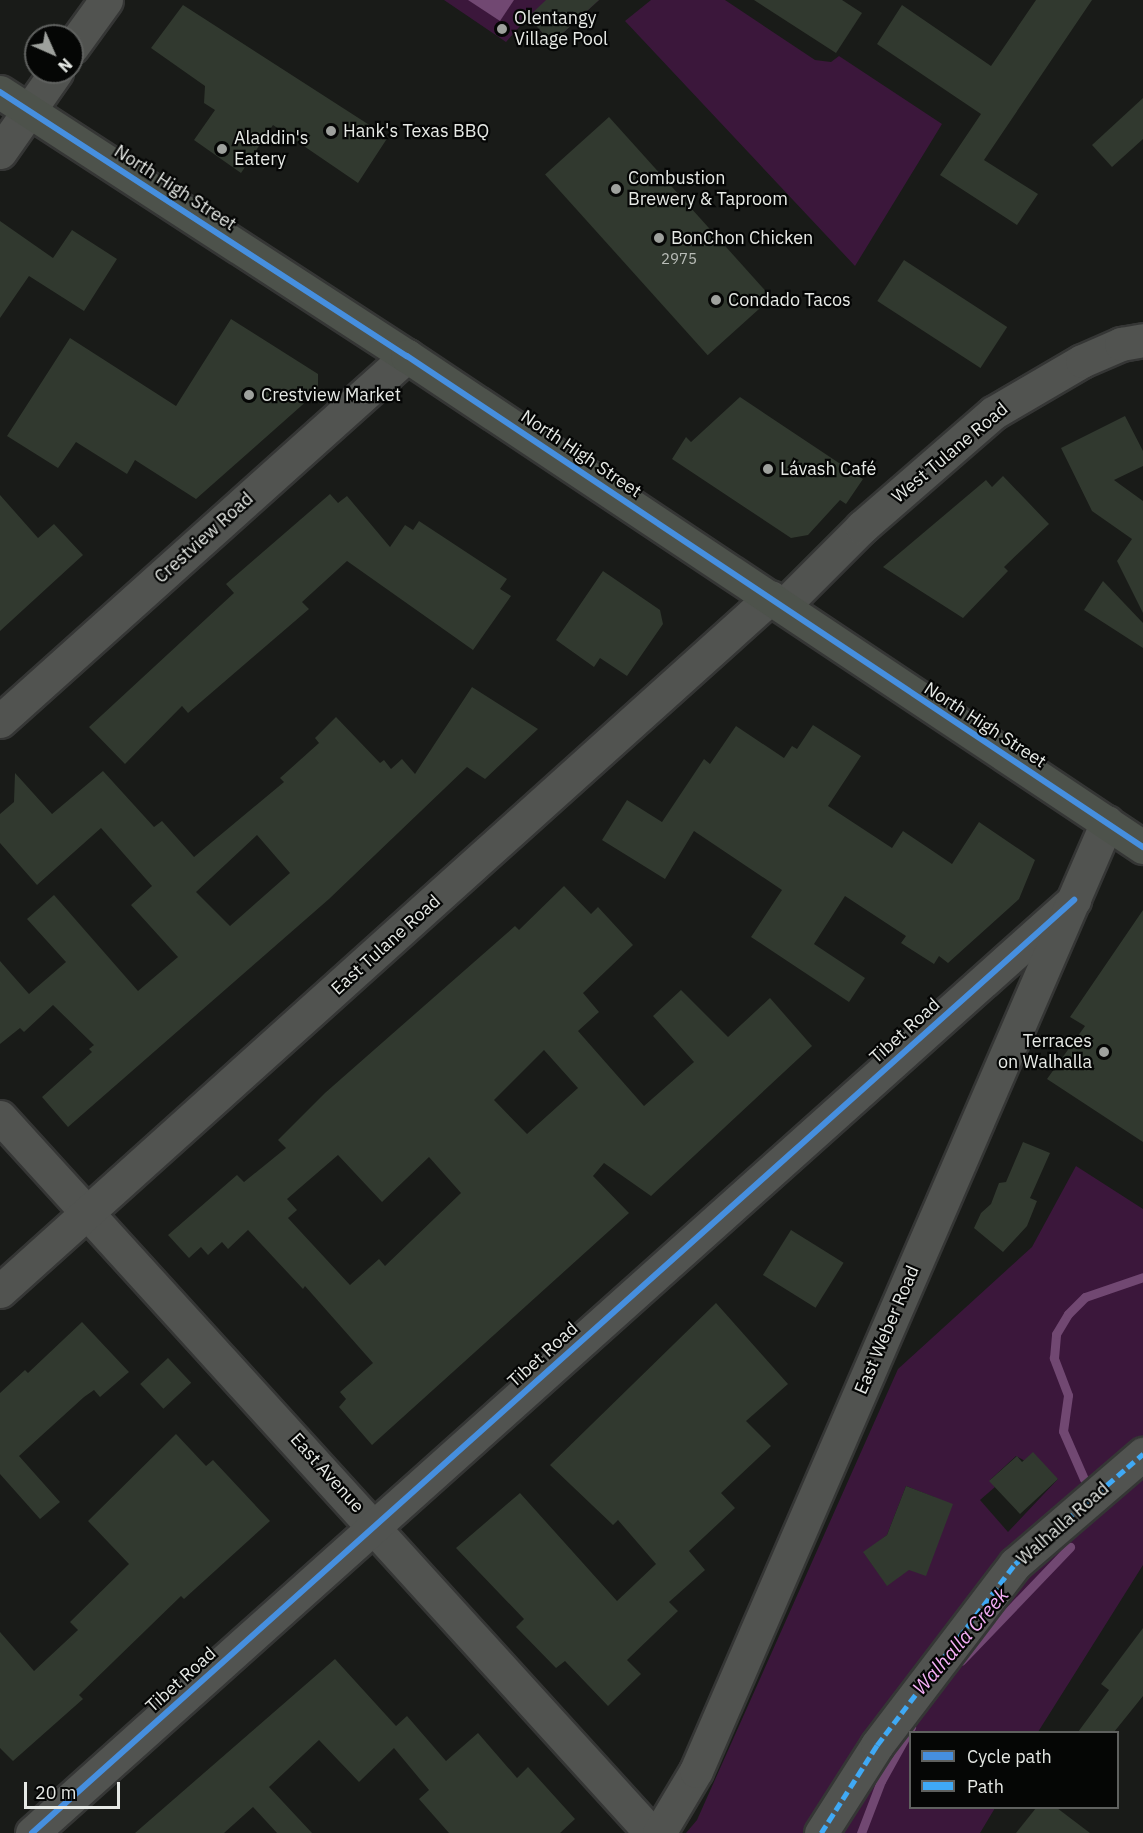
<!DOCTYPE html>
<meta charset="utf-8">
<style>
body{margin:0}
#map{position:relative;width:1143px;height:1833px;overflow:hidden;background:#191b18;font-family:"IBM Plex Sans",sans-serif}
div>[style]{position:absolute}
.green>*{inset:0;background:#3b173b}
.water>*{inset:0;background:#714872}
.stream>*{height:9px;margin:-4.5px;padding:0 4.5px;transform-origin:4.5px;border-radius:4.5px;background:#714872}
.building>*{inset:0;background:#31392f;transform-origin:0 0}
.roads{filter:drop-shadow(2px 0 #353635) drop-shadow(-2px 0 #353635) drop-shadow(0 2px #353635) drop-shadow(0 -2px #353635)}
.minor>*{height:33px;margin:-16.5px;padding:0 16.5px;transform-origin:16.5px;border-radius:16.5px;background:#515350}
.major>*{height:33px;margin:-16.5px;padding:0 16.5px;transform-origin:16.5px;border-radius:16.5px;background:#4d524b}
.quiet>*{height:4.5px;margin-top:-2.25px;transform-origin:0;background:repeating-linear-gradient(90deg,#3fa9f5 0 9px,transparent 0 13.5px)}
.cycleway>*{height:6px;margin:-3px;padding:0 3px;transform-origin:3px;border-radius:3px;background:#468fdf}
.dots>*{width:16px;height:16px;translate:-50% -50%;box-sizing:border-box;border:3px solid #050605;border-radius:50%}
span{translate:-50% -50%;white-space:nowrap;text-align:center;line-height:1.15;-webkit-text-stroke:4.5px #050605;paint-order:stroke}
.number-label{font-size:15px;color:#b9bdb8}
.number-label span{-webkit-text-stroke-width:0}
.poi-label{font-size:18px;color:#e6e9e5}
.left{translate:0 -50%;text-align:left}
.right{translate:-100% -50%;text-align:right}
.street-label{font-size:18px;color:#e6e9e5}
.water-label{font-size:20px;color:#f4aef5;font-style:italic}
.legend{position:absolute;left:909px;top:1731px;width:210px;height:78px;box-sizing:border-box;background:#050605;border:2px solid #5f615f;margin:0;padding:8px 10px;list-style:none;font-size:18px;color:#e6e9e5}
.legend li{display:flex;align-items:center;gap:12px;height:30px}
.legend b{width:30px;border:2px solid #5f615f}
.north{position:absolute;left:24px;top:24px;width:60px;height:60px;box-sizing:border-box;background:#050605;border:2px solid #5f615f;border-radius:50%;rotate:135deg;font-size:16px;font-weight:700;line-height:24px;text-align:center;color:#e6e9e5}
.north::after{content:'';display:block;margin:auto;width:21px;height:27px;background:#9ea19d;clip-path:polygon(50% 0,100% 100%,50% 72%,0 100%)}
.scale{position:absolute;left:24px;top:1782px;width:96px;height:27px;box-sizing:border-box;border:3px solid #e6e9e5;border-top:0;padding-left:8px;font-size:18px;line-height:21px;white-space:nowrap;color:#e6e9e5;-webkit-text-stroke:4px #050605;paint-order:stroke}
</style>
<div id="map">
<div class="green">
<div style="clip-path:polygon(444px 0,599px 0,552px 43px,528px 17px,506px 42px)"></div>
<div style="clip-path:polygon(651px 0,725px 0,815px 60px,831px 62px,839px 56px,942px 124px,855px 266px,625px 21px)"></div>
<div style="clip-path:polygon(evenodd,1076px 1166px,1143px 1209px,1143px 1565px,1038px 1732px,910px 1732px,910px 1808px,995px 1808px,980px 1833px,686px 1833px,697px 1820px,898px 1369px,1032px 1247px,1076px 1166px,1016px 1456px,1058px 1479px,1008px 1532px,980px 1500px,995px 1487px,990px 1480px,1016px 1456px,1076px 1166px,906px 1486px,934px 1497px,887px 1585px,864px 1553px,887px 1535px,906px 1486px)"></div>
</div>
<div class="water">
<div style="clip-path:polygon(468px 0,514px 0,500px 21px)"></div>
</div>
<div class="stream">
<div style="left:1084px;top:1479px;width:52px;rotate:-113.6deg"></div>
<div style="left:1063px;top:1431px;width:36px;rotate:-82deg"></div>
<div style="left:1068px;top:1395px;width:40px;rotate:-111deg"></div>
<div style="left:1054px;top:1358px;width:24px;rotate:-85deg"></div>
<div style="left:1056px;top:1334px;width:23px;rotate:-59deg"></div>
<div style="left:1068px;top:1314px;width:24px;rotate:-45deg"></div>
<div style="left:1085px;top:1297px;width:61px;rotate:-19deg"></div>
<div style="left:961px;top:1661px;width:158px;rotate:-46.3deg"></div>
<div style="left:861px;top:1833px;width:56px;rotate:-69deg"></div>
<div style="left:881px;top:1781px;width:62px;rotate:-60.9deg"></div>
</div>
<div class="building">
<div style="clip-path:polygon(546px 0,599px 0,552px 43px,528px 17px)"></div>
<div style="clip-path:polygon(754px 0,842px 0,862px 13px,836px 53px)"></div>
<div style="clip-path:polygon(1036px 0,1092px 0,984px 160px,1038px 194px,1017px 225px,940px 175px,981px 114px,877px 44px,902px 5px,991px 66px)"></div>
<div style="clip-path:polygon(183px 5px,388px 137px,358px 183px,273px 125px,241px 173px,194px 140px,215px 110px,204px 103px,205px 86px,151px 48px)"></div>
<div style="clip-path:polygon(1143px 98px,1143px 139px,1112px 167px,1092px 145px)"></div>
<div style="left:609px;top:117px;width:243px;height:86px;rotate:48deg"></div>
<div style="clip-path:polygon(0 221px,53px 258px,72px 230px,117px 259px,84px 311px,29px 276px,0 318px)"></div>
<div style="left:904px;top:260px;width:123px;height:49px;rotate:33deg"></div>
<div style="clip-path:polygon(231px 319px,318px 374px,318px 391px,196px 499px,135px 460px,127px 474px,76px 442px,58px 468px,7px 436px,70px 338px,176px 406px)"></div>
<div style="clip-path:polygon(740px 397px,863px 479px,846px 504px,840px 500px,808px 535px,791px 538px,672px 459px,686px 437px,691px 442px)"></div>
<div style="clip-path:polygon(1125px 416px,1143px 451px,1143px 466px,1114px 480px,1143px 501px,1143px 613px,1117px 561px,1132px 539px,1092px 511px,1061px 448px)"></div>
<div style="clip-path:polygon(1003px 476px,1049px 524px,1004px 567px,1008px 571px,963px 618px,883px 567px,986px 480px,992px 487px)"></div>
<div style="clip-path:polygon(330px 494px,338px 503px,347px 496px,390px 547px,405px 525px,413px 530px,419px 521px,507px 579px,500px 589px,511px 596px,473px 650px,347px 561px,302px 602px,309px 609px,188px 713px,182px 706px,125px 764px,89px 727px,234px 593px,226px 584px)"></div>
<div style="clip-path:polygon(0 495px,38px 538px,54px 524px,83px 555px,0 631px)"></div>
<div style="clip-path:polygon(603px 571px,660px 610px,663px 624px,627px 676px,600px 658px,594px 667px,556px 640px)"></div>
<div style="clip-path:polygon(1103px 581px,1143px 623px,1143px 648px,1084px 610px)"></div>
<div style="clip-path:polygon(evenodd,472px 687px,538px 729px,485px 779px,467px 767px,329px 899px,68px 1127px,42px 1097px,92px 1052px,89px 1049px,94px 1045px,53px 1005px,24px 1032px,20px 1028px,0 1044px,0 961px,29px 994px,66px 962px,27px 919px,54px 895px,138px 991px,178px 957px,131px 905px,152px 886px,101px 828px,37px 885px,0 843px,0 814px,14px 802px,15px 773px,52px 814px,103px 771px,154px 827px,162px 821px,194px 857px,284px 782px,280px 778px,319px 743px,315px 738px,336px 717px,380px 763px,384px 760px,391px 769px,402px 759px,415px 774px,472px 687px,257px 835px,290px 873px,230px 926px,196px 892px,257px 835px)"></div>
<div style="clip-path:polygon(813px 725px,861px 756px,828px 806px,892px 848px,903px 831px,952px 864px,979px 822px,1035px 860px,1019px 899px,948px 963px,939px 956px,934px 964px,901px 943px,906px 936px,845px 896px,814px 944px,865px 978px,849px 1002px,751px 937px,782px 890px,694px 831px,665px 879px,602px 840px,627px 800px,662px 822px,704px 759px,710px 764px,736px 726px,784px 758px,792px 746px,797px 749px)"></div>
<div style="clip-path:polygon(evenodd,564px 886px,591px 914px,598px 907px,633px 945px,583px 993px,599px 1012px,578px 1031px,644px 1106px,694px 1062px,653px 1016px,681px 990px,728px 1037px,770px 998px,812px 1046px,651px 1196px,604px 1163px,593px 1176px,629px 1213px,372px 1445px,339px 1407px,346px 1399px,340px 1392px,373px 1363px,305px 1286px,303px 1289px,248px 1230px,228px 1249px,222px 1242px,208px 1255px,201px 1247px,189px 1258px,168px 1235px,237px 1175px,244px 1182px,286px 1148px,278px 1140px,325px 1093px,515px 926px,519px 930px,564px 886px,544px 1050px,578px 1088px,527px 1134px,494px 1100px,544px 1050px,564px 886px,338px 1155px,382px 1202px,429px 1157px,461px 1193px,385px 1266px,379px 1259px,350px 1285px,288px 1218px,297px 1210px,287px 1199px,338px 1155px)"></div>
<div style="clip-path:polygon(1143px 910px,1143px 1142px,1047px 1079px,1085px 1026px,1070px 1017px)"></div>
<div style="clip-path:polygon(1023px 1142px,1050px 1153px,1030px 1198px,1037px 1201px,1027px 1226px,1003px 1252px,974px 1228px,981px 1213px,991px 1204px,999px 1183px,1006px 1182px)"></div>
<div style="left:791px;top:1230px;width:62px;height:53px;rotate:32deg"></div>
<div style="clip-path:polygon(716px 1303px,788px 1384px,746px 1421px,771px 1446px,721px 1493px,735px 1508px,689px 1551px,705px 1570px,669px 1602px,678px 1611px,627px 1660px,641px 1674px,608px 1706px,565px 1661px,556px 1668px,516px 1627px,524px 1619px,456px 1548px,520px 1493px,617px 1601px,656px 1564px,618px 1520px,613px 1525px,550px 1465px)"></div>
<div style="clip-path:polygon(82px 1322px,129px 1372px,100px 1397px,94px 1390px,84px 1397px,19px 1456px,60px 1502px,40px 1519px,0 1474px,0 1393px,25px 1370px,28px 1373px)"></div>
<div style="left:168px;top:1358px;width:34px;height:38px;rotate:47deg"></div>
<div style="clip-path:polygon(176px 1434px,206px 1466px,213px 1460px,270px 1521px,184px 1599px,181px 1596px,79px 1695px,83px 1699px,13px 1761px,0 1748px,0 1632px,34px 1671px,78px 1630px,70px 1622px,129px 1564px,88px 1521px)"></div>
<div style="clip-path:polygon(1033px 1452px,1058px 1479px,1020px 1514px,989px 1481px,1017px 1456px,1022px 1462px)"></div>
<div style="clip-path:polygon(906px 1486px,953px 1504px,926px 1576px,909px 1570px,887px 1586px,863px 1552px,887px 1535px)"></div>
<div style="clip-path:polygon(1143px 1628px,1143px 1696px,1114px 1732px,1078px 1732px,1109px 1690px,1101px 1684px)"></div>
<div style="clip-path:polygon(335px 1659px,396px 1726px,407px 1716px,446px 1761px,478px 1733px,517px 1778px,528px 1767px,575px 1819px,560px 1833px,449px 1833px,419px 1799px,429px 1790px,394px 1748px,359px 1782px,319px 1740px,269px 1787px,312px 1833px,277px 1833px,253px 1807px,224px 1833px,135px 1833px)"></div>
<div style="clip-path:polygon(1036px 1808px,1057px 1808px,1090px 1833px,1016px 1833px)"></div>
</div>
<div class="roads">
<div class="minor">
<div style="left:72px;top:47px;width:58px;rotate:-54.1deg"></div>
<div style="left:0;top:152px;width:98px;rotate:-55deg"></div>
<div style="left:783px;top:606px;width:112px;rotate:-45deg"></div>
<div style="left:862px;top:527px;width:174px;rotate:-41deg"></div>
<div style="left:993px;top:413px;width:103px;rotate:-30.3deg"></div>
<div style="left:1082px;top:361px;width:43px;rotate:-23.6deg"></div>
<div style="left:1121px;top:344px;width:22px;rotate:-10deg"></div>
<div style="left:0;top:721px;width:547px;rotate:-41.89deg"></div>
<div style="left:0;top:1117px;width:968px;rotate:47.72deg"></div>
<div style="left:0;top:1291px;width:1037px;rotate:-41.99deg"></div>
<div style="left:32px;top:1833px;width:1399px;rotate:-41.84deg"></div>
<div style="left:659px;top:1833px;width:72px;rotate:-59.2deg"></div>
<div style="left:696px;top:1771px;width:1034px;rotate:-66.58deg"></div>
<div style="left:821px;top:1833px;width:104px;rotate:-57.5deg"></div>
<div style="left:877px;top:1745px;width:228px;rotate:-52.7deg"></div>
<div style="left:1015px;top:1564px;width:169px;rotate:-40.7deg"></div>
</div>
<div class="major">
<div style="left:0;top:92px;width:485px;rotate:33deg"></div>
<div style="left:407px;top:356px;width:885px;rotate:33.71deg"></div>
</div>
</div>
<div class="quiet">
<div style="left:821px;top:1833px;width:104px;rotate:-57.5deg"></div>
<div style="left:877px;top:1745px;width:228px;rotate:-52.7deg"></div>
<div style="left:1015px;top:1564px;width:169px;rotate:-40.7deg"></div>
</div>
<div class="cycleway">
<div style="left:0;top:92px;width:485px;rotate:33deg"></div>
<div style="left:407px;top:356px;width:885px;rotate:33.71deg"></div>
<div style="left:32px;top:1833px;width:1399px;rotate:-41.84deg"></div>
</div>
<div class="dots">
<div style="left:502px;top:29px;background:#9ea19d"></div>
<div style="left:331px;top:131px;background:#9ea19d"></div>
<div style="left:222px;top:149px;background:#9ea19d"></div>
<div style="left:616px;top:189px;background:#9ea19d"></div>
<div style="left:659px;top:238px;background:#9ea19d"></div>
<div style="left:716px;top:300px;background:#9ea19d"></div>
<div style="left:249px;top:395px;background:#9ea19d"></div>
<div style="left:768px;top:469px;background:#9ea19d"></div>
<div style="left:1104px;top:1052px;background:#9ea19d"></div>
</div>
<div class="number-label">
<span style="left:679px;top:259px">2975</span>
</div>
<div class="poi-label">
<span class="left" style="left:514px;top:29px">Olentangy<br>Village Pool</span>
<span class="left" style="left:343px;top:131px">Hank's Texas BBQ</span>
<span class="left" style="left:234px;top:149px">Aladdin's<br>Eatery</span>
<span class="left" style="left:628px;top:189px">Combustion<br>Brewery &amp; Taproom</span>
<span class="left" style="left:671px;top:238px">BonChon Chicken</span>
<span class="left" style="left:728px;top:300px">Condado Tacos</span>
<span class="left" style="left:261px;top:395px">Crestview Market</span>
<span class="left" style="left:780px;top:469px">Lávash Café</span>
<span class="right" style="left:1092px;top:1052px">Terraces<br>on Walhalla</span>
</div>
<div class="street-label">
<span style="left:175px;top:188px;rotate:33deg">North High Street</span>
<span style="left:950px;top:453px;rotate:-40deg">West Tulane Road</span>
<span style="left:581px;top:454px;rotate:34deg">North High Street</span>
<span style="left:204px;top:538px;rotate:-42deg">Crestview Road</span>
<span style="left:985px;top:725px;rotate:33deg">North High Street</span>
<span style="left:386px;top:945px;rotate:-42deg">East Tulane Road</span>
<span style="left:905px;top:1031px;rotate:-42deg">Tibet Road</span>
<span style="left:887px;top:1330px;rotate:-67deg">East Weber Road</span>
<span style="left:543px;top:1355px;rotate:-42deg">Tibet Road</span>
<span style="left:327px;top:1473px;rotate:48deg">East Avenue</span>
<span style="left:1063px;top:1524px;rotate:-41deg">Walhalla Road</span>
<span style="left:181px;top:1680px;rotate:-42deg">Tibet Road</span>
</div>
<div class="water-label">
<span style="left:960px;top:1641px;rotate:-49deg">Walhalla Creek</span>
</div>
<ul class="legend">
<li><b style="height:8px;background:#468fdf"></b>Cycle path</li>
<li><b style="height:8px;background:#3fa9f5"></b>Path</li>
</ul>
<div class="north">N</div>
<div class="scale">20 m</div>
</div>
